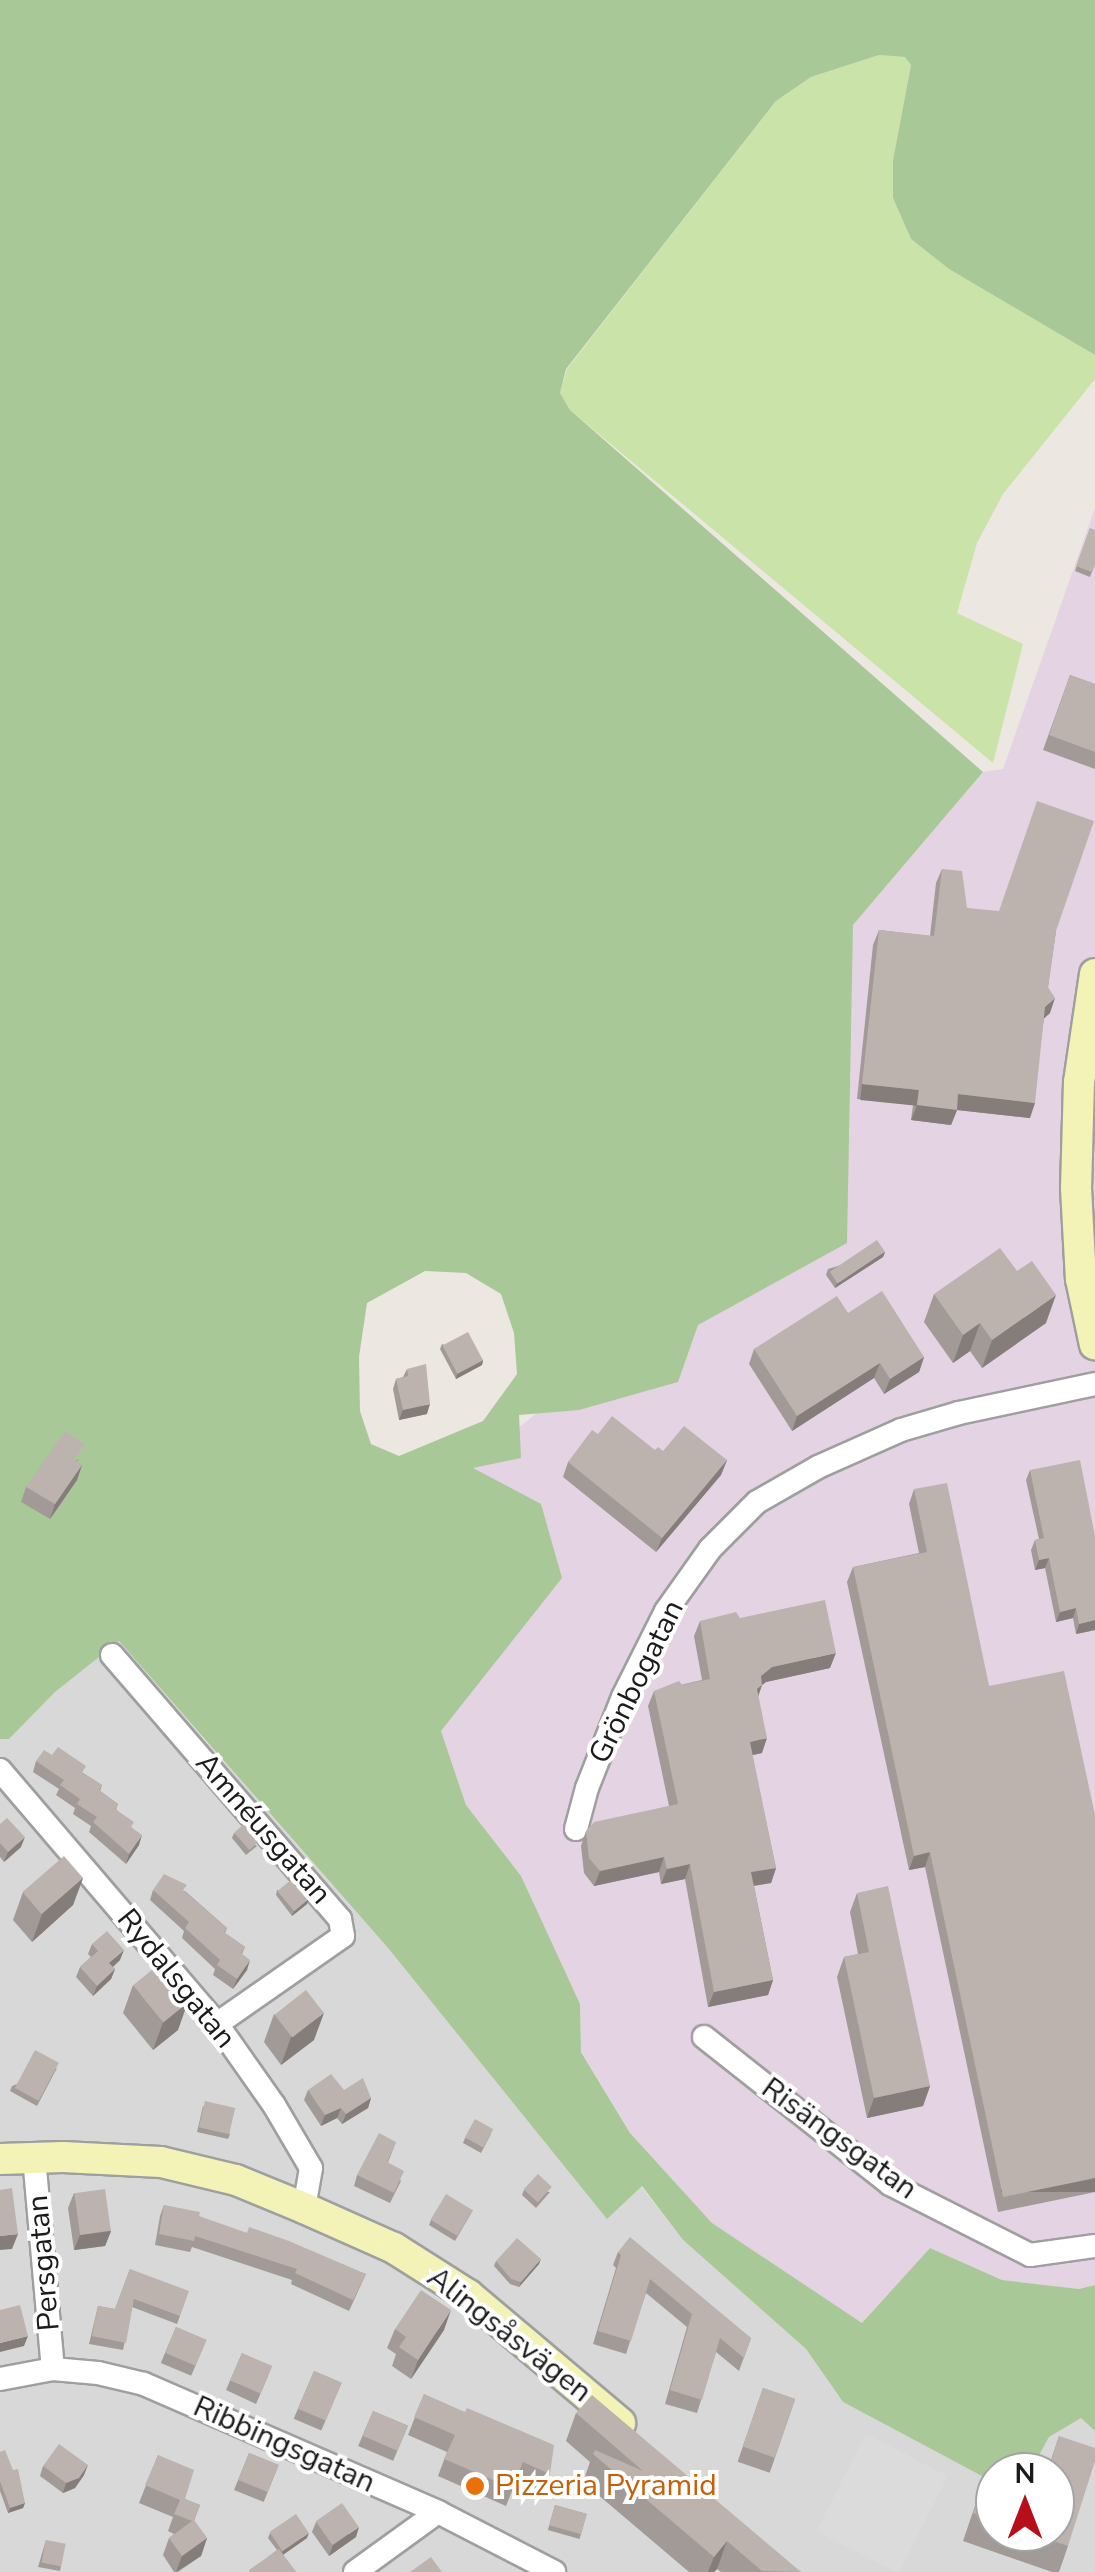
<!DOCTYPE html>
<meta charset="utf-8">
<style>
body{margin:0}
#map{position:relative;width:1095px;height:2572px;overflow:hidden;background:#ece7e1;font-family:"Nunito Sans",sans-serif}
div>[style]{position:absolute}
.residential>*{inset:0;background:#d9d8d8}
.industrial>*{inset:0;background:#e4d3e2}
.grass>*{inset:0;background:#c9e3a9}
.forest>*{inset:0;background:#a9c898}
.parking>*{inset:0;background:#dbdbdb;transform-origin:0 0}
.roads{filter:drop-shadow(2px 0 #9f9f9f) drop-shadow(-2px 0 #9f9f9f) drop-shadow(0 2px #9f9f9f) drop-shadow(0 -2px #9f9f9f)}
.street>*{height:22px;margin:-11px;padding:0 11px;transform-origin:11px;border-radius:11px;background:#fff}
.secondary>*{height:30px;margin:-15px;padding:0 15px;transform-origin:15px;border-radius:15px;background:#f4f3b7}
.wall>*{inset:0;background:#a29a96;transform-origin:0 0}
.shaded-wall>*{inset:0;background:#847d7a;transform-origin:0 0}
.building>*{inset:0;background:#bcb3ae;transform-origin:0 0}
.dots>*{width:28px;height:28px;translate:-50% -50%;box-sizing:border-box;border:5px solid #fff;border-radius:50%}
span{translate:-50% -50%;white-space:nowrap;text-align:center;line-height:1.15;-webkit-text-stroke:8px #fff;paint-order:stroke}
.street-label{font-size:30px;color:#1b1b1b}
.food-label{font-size:30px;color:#c56008}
.left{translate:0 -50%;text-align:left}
.north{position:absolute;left:975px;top:2452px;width:100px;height:100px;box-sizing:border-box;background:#fff;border:2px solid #a4a4a4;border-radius:50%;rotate:0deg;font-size:28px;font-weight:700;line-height:40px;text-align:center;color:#1b1b1b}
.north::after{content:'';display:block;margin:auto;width:35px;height:45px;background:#b70f19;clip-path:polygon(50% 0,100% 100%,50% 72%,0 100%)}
</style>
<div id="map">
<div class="residential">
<div style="clip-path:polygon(118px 1640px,388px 1948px,607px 2218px,641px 2186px,683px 2240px,806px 2349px,843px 2402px,995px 2483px,995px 2532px,1055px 2532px,1055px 2472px,1030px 2472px,1049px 2437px,1082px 2417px,1095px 2431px,1095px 2572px,0 2572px,0 1739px,9px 1739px,55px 1692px)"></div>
</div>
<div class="industrial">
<div style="clip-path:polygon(1095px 508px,1095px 2285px,1079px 2289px,1002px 2280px,930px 2248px,862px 2323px,712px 2223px,630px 2133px,581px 2051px,580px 2004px,520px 1876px,466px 1805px,441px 1731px,561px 1578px,471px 1468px,628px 1336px,853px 925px,983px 772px,1003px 769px)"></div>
</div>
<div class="grass">
<div style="clip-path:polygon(879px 55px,906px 57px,911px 65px,893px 160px,893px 198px,911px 239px,949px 269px,1095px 355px,1095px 379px,1003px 494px,977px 543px,957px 613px,1023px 644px,993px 763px,570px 410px,560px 393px,567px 369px,776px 101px,811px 77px)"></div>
</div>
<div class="forest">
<div style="clip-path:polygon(evenodd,0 0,1095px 0,1095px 355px,949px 269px,911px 239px,893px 198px,893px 160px,911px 65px,905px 57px,879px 55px,811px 77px,776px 101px,566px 369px,560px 393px,570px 410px,983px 772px,853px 925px,847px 1243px,698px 1325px,678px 1382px,579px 1410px,519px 1415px,521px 1458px,473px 1468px,541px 1504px,562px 1578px,441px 1731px,466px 1805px,521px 1876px,580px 2004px,581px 2052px,630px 2133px,712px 2223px,862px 2323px,930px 2248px,1002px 2280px,1079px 2289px,1095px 2285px,1095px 2431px,1081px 2418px,1049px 2437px,1030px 2472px,995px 2472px,995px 2483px,843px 2402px,806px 2349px,683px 2240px,642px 2186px,607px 2219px,388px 1948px,119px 1641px,55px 1692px,9px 1739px,0 1739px,0 0,425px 1271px,466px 1273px,501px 1294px,514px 1333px,517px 1374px,483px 1421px,399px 1456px,371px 1444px,360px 1411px,359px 1357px,367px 1303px,425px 1271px)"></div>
</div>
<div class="parking">
<div style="left:866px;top:2434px;width:92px;height:109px;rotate:27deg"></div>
</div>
<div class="roads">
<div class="street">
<div style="left:112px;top:1655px;width:349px;rotate:49.2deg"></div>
<div style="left:340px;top:1919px;width:17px;rotate:80deg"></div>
<div style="left:343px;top:1936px;width:154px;rotate:145.1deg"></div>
<div style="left:0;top:1770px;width:334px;rotate:49.5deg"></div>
<div style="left:217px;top:2024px;width:99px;rotate:54.9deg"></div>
<div style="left:274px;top:2105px;width:73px;rotate:59.6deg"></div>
<div style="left:311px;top:2168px;width:41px;rotate:99.9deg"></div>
<div style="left:576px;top:1829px;width:42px;rotate:-75deg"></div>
<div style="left:587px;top:1788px;width:98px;rotate:-68.4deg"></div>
<div style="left:623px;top:1697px;width:96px;rotate:-63.4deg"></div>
<div style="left:666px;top:1611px;width:76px;rotate:-54.6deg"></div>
<div style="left:710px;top:1549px;width:66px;rotate:-45deg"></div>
<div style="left:757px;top:1502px;width:70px;rotate:-29.8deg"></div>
<div style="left:818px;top:1467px;width:91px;rotate:-24deg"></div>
<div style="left:901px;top:1430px;width:60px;rotate:-16.3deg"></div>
<div style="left:959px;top:1413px;width:139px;rotate:-12deg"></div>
<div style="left:704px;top:2037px;width:237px;rotate:38.3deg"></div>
<div style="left:890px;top:2184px;width:157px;rotate:26.9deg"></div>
<div style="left:1030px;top:2255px;width:66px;rotate:-7.9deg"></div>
<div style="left:34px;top:2157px;width:213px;rotate:84.9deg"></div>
<div style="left:0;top:2379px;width:54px;rotate:-10.7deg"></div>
<div style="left:53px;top:2369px;width:45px;rotate:5.1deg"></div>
<div style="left:98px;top:2373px;width:47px;rotate:13.4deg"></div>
<div style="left:144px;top:2384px;width:321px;rotate:23.5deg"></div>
<div style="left:438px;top:2512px;width:131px;rotate:27.3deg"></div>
<div style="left:355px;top:2572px;width:102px;rotate:-35.9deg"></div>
</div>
<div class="secondary">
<div style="left:1095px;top:974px;width:109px;rotate:98.4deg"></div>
<div style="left:1079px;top:1082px;width:106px;rotate:91.6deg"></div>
<div style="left:1076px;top:1188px;width:91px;rotate:86.9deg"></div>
<div style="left:1081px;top:1279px;width:67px;rotate:78deg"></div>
<div style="left:0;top:2159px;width:63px;rotate:-1.8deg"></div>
<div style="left:63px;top:2157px;width:98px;rotate:2.9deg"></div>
<div style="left:161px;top:2162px;width:77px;rotate:13.5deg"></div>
<div style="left:236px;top:2180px;width:74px;rotate:22.4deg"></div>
<div style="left:304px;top:2208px;width:98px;rotate:24deg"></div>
<div style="left:394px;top:2248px;width:88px;rotate:32.4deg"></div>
<div style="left:468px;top:2295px;width:199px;rotate:40.1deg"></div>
</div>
</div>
<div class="wall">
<div style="clip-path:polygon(1090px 528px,1095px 564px,1090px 577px,1075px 571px)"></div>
<div style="clip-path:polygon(1070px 675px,1095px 684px,1095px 769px,1043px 750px)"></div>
<div style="clip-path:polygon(942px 869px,967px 908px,1056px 931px,1048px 987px,1050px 1013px,1044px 1018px,1030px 1118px,957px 1110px,951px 1125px,911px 1120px,913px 1105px,857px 1099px,873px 945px,879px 930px,930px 936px,936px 883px)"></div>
<div style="clip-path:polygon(885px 1252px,883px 1257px,835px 1288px,826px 1275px,828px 1269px)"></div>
<div style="clip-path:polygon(934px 1294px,1046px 1323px,982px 1368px,970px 1351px,953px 1363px,924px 1322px)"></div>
<div style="clip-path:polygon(848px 1313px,924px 1357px,919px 1372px,884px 1394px,874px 1378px,792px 1431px,749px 1364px,754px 1349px)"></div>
<div style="clip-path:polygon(442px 1344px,483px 1360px,482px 1365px,456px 1379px,440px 1349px)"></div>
<div style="clip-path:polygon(407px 1369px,427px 1414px,399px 1420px,393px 1389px,396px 1379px,403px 1377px)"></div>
<div style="clip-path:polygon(598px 1434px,655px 1450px,727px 1460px,721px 1475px,656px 1552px,563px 1477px,568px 1462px)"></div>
<div style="clip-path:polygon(79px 1459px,77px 1462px,82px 1465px,77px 1480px,50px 1519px,21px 1502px,26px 1487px)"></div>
<div style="clip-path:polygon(1030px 1470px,1095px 1536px,1095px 1630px,1076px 1634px,1073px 1618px,1056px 1622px,1045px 1568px,1035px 1570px,1031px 1550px,1035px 1540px,1039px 1539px,1026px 1480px)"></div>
<div style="clip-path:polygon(914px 1489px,989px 1686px,1095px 1815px,1095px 2192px,998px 2212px,925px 1867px,909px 1870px,847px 1582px,853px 1567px,919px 1553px,909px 1504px)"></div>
<div style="clip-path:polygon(740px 1618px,830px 1668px,766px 1682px,762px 1685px,758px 1696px,762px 1753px,752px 1755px,776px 1868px,771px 1883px,754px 1886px,773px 1980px,768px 1995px,708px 2007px,685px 1879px,661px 1884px,659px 1872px,594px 1886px,584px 1873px,581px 1846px,586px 1831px,669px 1806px,648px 1706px,654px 1691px,702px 1680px,694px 1636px,700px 1621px)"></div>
<div style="clip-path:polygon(36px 1761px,83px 1773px,102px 1785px,100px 1791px,118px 1804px,116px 1809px,132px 1828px,139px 1845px,126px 1864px,89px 1832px,91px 1826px,73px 1814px,75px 1808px,56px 1795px,59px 1789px,33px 1772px)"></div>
<div style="clip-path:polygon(0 1824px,21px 1847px,4px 1862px,0 1857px)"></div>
<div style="clip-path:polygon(234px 1833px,257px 1846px,246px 1855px,232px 1838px)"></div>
<div style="clip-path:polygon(83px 1878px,73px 1905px,32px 1942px,13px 1920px,23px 1892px)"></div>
<div style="clip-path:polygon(153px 1890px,185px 1891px,227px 1928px,225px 1933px,245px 1947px,242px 1954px,247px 1970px,233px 1989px,213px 1975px,215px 1969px,182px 1938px,184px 1931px,150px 1900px)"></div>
<div style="clip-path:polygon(277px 1890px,309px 1899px,307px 1904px,292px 1916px,276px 1895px)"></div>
<div style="clip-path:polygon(857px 1893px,930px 2086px,923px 2106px,867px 2118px,837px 1977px,844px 1957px,858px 1954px,850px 1912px)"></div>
<div style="clip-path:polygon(92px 1944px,120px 1960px,113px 1967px,115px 1969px,111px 1979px,93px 1996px,76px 1977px,80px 1967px,91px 1957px,88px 1954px)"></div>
<div style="clip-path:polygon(133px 1985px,178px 2030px,153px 2050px,123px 2013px)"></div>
<div style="clip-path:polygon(274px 2014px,314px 2040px,281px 2065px,264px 2042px)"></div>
<div style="clip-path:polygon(57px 2068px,37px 2106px,10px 2091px,12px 2086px)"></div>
<div style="clip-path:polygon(308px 2090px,344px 2090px,371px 2098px,368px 2108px,342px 2124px,337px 2118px,321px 2126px,304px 2100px)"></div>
<div style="clip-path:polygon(203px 2106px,230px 2134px,228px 2139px,197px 2132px)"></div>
<div style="clip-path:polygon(491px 2134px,481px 2153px,463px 2143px,465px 2138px)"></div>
<div style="clip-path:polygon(396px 2142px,388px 2162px,401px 2181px,390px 2203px,354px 2186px,357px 2175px)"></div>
<div style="clip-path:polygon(524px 2190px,550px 2192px,536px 2208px,522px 2195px)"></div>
<div style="clip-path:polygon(74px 2193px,111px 2231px,105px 2246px,74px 2250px,68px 2208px)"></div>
<div style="clip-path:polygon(164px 2205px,366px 2274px,349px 2311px,291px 2284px,292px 2280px,192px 2247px,190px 2252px,155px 2245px,160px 2216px)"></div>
<div style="clip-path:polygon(473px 2210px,455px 2241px,429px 2225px,431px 2220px)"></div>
<div style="clip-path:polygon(618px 2252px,751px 2338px,739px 2371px,716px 2352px,697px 2413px,665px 2404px,687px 2327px,646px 2293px,626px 2354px,593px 2344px,616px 2268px,613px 2265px)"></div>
<div style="clip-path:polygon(496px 2261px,539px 2264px,519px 2287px,510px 2284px,494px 2266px)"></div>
<div style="clip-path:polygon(130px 2269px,180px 2316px,177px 2324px,132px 2307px,123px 2350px,89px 2344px,98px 2306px,115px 2309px)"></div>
<div style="left:176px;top:2327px;width:33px;height:39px;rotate:23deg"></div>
<div style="clip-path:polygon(395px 2329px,444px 2330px,411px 2379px,392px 2366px,396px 2354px,387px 2348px)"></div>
<div style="clip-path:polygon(242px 2353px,268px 2376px,256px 2404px,226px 2390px)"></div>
<div style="left:314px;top:2371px;width:30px;height:52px;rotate:23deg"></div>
<div style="left:763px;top:2388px;width:34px;height:78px;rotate:19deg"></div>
<div style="clip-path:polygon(424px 2394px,550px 2474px,544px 2492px,517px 2479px,506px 2506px,438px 2476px,447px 2452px,408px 2435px)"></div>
<div style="left:373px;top:2411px;width:38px;height:38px;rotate:23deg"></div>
<div style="clip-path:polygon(576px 2413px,801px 2572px,721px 2572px,717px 2569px,714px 2572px,689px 2572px,583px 2482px,590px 2462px,566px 2441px)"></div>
<div style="clip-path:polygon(1059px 2436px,1068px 2546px,1059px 2572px,1052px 2572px,963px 2541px,980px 2491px,995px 2496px,995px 2532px,1055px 2532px,1055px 2472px,1047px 2472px)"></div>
<div style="clip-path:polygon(0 2452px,25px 2503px,23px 2508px,8px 2513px,0 2491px)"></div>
<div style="left:249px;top:2453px;width:32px;height:40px;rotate:22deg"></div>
<div style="clip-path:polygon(158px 2455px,185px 2499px,200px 2505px,194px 2521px,207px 2538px,201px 2556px,178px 2572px,174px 2572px,163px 2555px,169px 2538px,174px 2534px,168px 2531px,173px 2517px,139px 2503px)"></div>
<div style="clip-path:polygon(43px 2466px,84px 2475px,75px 2488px,63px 2493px,40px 2476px)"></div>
<div style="left:555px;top:2505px;width:33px;height:26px;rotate:16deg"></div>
<div style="clip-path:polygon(316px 2522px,356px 2537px,329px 2556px,312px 2532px)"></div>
<div style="clip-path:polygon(270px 2533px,307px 2538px,283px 2555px,296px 2572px,249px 2572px,277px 2550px,268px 2538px)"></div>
<div style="clip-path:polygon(46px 2540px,61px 2566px,60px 2571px,38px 2567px)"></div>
</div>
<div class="shaded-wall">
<div style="clip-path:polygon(1055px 998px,1050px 1013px,1040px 1022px,1045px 1007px)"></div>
<div style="left:862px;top:1084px;width:57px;height:16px;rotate:6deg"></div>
<div style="clip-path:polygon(958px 1094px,1035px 1103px,1030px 1118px,957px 1110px,951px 1125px,911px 1120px,917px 1105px)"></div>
<div style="clip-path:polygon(885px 1252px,883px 1257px,835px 1288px,837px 1283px)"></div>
<div style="clip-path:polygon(1056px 1295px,1046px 1323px,982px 1368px,992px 1340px)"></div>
<div style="clip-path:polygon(980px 1323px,970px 1351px,953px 1363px,963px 1335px)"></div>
<div style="clip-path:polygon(924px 1357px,919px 1372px,884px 1394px,890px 1379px)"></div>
<div style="clip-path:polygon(483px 1360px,482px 1365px,456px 1379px,457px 1374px)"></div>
<div style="clip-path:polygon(880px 1363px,874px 1378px,792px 1431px,797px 1416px)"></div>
<div style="clip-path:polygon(430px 1404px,427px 1414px,399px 1420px,403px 1410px)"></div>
<div style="clip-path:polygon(727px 1460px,721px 1475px,656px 1552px,662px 1538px)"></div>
<div style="clip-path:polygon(82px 1465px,77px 1480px,50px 1519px,55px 1504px)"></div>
<div style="clip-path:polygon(1049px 1558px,1045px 1568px,1035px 1570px,1039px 1560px)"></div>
<div style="clip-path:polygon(1076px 1608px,1073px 1618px,1056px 1622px,1060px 1612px)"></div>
<div style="clip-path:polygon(1095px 1620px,1095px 1630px,1076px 1634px,1079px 1624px)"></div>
<div style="clip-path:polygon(836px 1653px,830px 1668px,766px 1682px,761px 1686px,762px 1685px,757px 1700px,751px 1704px,761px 1676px,772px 1667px)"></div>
<div style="clip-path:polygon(767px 1738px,762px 1753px,744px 1757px,750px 1742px)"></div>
<div style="clip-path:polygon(142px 1835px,139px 1845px,126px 1864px,129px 1854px)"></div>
<div style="clip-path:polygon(25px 1837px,21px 1847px,4px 1862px,8px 1852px)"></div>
<div style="clip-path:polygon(930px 1852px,925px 1867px,909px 1870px,914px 1856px)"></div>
<div style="clip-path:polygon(664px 1857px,659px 1872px,594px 1886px,600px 1871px)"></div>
<div style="clip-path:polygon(690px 1864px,685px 1879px,661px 1884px,667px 1869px)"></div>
<div style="clip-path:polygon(776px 1868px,771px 1883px,745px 1887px,751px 1872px)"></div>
<div style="clip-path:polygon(83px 1878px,73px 1905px,32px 1942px,42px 1914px)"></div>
<div style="clip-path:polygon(309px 1899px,307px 1904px,292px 1916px,294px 1911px)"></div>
<div style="clip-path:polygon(124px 1950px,120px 1960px,106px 1973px,109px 1963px)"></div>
<div style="clip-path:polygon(250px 1960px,247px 1970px,233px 1989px,237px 1979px)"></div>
<div style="clip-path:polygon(115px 1969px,111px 1979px,93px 1996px,97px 1986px)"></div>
<div style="clip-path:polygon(773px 1980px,768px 1995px,708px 2007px,714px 1992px)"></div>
<div style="clip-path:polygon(188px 2002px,178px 2030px,153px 2050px,163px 2022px)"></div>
<div style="clip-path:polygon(324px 2013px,314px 2040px,281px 2065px,291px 2037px)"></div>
<div style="clip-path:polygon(930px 2086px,923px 2106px,867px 2118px,874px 2098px)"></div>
<div style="clip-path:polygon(371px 2098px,368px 2108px,342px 2124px,346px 2114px)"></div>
<div style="clip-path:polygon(341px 2108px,337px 2118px,321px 2126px,325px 2115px)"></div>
<div style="left:1095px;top:2178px;width:14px;height:94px;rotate:90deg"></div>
<div style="clip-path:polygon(111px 2231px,105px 2246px,74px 2250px,80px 2235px)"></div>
<div style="clip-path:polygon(18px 2234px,12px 2249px,0 2250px,0 2236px)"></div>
<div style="clip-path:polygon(541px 2259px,539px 2264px,519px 2287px,521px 2282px)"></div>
<div style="clip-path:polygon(451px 2310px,444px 2330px,411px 2379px,418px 2360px)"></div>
<div style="clip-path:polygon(28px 2336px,24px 2346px,0 2352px,0 2343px)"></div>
<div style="clip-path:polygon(88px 2465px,84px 2475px,75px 2488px,63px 2493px,66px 2483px)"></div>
<div style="clip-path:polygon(25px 2503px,23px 2508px,8px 2513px,10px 2508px)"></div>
<div style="clip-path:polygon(359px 2527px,356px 2537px,329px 2556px,333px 2545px)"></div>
<div style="clip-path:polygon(309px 2533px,307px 2538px,281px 2556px,283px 2551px)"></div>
<div style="clip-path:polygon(207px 2538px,201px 2556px,176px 2572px,182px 2556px)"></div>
<div style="clip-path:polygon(727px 2541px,717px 2569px,714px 2572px,708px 2572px,714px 2557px)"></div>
</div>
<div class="building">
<div style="clip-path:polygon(1090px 528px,1095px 530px,1095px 564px,1092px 572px,1076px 566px)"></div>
<div style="clip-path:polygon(1070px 675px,1095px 684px,1095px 752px,1049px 735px)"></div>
<div style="clip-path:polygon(1037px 801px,1094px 821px,1056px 931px,1048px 987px,1055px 998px,1045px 1007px,1035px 1103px,958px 1094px,957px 1110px,917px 1105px,919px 1090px,862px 1084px,879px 930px,934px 936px,942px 869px,962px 871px,967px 908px,999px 911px)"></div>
<div style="left:877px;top:1240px;width:14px;height:57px;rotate:56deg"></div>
<div style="clip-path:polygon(1000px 1248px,1017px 1271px,1032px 1261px,1056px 1295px,992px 1340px,980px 1323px,963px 1335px,934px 1294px)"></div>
<div style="clip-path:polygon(882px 1291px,924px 1357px,890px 1379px,880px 1363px,797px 1416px,754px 1349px,837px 1296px,848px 1313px)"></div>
<div style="left:468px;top:1332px;width:32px;height:29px;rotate:62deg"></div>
<div style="clip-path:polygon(426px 1364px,430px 1404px,403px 1410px,396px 1379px,408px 1376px,407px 1369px)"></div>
<div style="clip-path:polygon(612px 1416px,655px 1450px,658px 1447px,663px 1451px,684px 1426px,727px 1460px,662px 1538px,568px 1462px,592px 1430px,598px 1434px)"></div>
<div style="clip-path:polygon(65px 1431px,85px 1444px,74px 1459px,82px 1465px,55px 1504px,26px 1487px)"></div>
<div style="clip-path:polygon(1080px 1460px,1095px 1536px,1095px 1620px,1079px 1624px,1076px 1608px,1060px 1612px,1049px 1558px,1039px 1560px,1035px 1540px,1044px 1538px,1030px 1470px)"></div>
<div style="clip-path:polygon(947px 1483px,989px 1686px,1064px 1671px,1095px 1815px,1095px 2178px,1003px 2197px,930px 1852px,914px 1856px,853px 1567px,927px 1552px,914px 1489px)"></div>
<div style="clip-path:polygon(825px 1600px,836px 1653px,772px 1667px,761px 1676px,762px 1685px,757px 1689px,767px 1738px,750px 1742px,776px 1868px,751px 1872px,773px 1980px,714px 1992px,690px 1864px,667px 1869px,664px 1857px,600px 1871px,589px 1858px,586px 1831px,594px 1822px,678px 1804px,654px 1691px,679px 1681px,682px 1685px,710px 1679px,700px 1621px,736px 1612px,740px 1618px)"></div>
<div style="clip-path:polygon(58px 1747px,86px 1766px,82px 1773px,102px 1785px,99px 1790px,118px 1804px,115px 1809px,134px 1822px,131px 1827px,142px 1835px,129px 1854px,93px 1822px,97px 1817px,77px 1804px,80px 1799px,60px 1785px,64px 1780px,36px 1761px,44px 1750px,52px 1755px)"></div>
<div style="clip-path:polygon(7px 1818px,25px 1837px,8px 1852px,0 1843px,0 1824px)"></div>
<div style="left:244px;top:1824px;width:23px;height:13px;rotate:49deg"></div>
<div style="left:64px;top:1856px;width:29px;height:55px;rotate:49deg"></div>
<div style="clip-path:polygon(164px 1874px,187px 1885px,183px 1890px,227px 1928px,224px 1932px,245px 1947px,241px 1953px,250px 1960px,237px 1979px,217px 1965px,220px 1960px,185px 1928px,189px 1922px,153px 1890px)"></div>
<div style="left:292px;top:1879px;width:26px;height:19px;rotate:50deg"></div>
<div style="clip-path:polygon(888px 1886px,930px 2086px,874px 2098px,844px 1957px,869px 1952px,857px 1893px)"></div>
<div style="clip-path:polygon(107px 1931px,124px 1950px,109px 1963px,115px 1969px,97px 1986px,80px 1967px,98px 1951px,92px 1944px)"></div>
<div style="left:158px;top:1965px;width:48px;height:32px;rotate:51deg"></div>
<div style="left:306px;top:1990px;width:29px;height:40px;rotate:52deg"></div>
<div style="left:35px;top:2050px;width:27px;height:43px;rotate:28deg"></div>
<div style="clip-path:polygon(331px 2074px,344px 2090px,363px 2078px,371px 2098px,346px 2114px,341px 2108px,325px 2115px,308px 2090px)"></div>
<div style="left:205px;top:2101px;width:31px;height:27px;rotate:13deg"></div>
<div style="left:475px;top:2119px;width:21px;height:21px;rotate:29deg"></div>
<div style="clip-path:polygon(379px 2133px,396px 2142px,387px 2162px,404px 2171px,394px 2193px,357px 2175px)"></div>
<div style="left:538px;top:2174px;width:19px;height:21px;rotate:43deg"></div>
<div style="clip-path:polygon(12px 2188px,18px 2234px,0 2236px,0 2190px)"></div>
<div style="left:105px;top:2189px;width:42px;height:31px;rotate:82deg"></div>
<div style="left:446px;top:2194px;width:31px;height:30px;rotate:31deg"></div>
<div style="clip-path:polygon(164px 2205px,200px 2212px,199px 2216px,247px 2233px,249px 2227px,289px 2241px,366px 2274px,353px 2300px,295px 2273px,297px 2269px,195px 2236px,194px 2241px,159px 2234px)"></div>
<div style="clip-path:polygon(630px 2237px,751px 2338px,744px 2358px,720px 2338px,702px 2400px,670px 2390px,692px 2314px,650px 2279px,631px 2341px,598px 2331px,621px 2255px,618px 2252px)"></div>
<div style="clip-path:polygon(517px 2238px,541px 2259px,521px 2282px,511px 2279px,496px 2261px)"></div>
<div style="clip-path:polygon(130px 2269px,189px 2291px,180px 2316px,134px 2299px,126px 2343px,92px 2336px,98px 2306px,115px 2309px)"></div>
<div style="clip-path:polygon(421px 2290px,451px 2310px,418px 2360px,399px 2347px,406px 2337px,395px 2329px)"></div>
<div style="clip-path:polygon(20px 2305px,28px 2336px,0 2343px,0 2310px)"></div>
<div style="left:176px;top:2327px;width:33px;height:28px;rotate:23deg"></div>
<div style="left:242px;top:2353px;width:33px;height:30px;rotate:23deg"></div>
<div style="left:314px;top:2371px;width:30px;height:41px;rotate:23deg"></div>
<div style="left:763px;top:2388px;width:34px;height:62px;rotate:19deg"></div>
<div style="clip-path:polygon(424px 2394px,465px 2412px,467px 2408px,554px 2445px,550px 2474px,523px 2462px,512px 2488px,444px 2459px,455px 2435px,414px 2417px)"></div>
<div style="clip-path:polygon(592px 2395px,801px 2572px,762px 2571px,727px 2541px,714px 2557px,593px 2454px,595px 2450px,643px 2471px,576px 2413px)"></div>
<div style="left:373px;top:2411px;width:38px;height:27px;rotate:23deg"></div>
<div style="clip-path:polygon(1059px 2436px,1095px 2448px,1095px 2461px,1068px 2546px,1027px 2532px,1055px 2532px,1055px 2472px,1048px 2472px)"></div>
<div style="clip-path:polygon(59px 2444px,88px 2465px,79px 2478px,66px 2483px,43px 2466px)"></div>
<div style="clip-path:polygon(5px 2450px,13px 2470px,18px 2469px,25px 2503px,10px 2508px,0 2481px,0 2452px)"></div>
<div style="left:249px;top:2453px;width:32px;height:29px;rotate:22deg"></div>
<div style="clip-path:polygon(158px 2455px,194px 2470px,185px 2499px,200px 2505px,194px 2520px,207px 2538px,182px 2556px,169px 2538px,192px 2521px,174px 2514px,180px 2500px,145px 2485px)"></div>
<div style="clip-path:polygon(980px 2491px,995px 2496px,995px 2521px,973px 2513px)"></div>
<div style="left:342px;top:2503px;width:29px;height:32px;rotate:55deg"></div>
<div style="left:555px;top:2505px;width:33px;height:21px;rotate:16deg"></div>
<div style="left:296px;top:2514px;width:23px;height:32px;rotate:56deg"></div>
<div style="left:46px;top:2540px;width:20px;height:23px;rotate:11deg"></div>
<div style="clip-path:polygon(279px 2549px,296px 2572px,250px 2572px,249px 2570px)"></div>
<div style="clip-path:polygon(431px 2557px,442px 2572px,410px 2572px)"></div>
</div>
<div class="dots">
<div style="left:475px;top:2486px;background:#e8710a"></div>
</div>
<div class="street-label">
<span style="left:637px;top:1682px;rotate:-64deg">Grönbogatan</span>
<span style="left:263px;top:1829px;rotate:49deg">Amnéusgatan</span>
<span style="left:176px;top:1979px;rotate:51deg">Rydalsgatan</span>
<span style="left:839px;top:2139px;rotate:36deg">Risängsgatan</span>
<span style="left:44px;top:2263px;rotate:-95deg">Persgatan</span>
<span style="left:509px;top:2335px;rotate:38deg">Alingsåsvägen</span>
<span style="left:284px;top:2445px;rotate:24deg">Ribbingsgatan</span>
</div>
<div class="food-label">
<span class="left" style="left:495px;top:2486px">Pizzeria Pyramid</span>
</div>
<div class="north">N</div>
</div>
